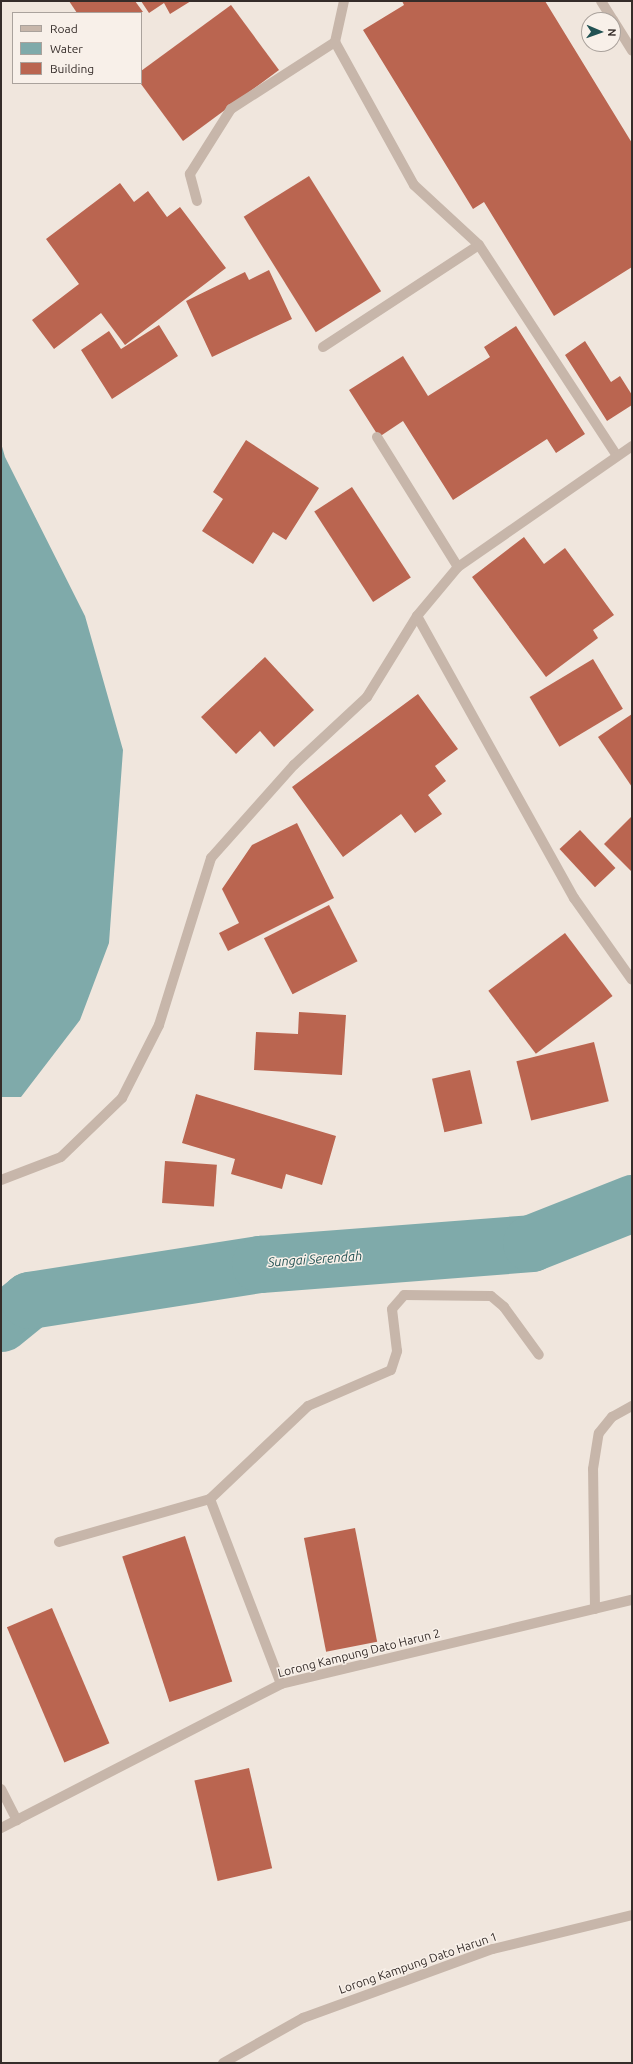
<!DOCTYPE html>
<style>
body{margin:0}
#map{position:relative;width:633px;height:2064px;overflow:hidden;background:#f0e6dd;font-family:Ubuntu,sans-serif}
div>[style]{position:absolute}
.water>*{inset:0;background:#7faaaa}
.river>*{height:57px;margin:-28.5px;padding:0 28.5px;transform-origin:28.5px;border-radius:28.5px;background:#7faaaa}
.building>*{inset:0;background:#ba6550;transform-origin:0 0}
.lane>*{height:10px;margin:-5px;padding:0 5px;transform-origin:5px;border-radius:5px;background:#c7b6aa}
.street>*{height:10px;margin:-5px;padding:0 5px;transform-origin:5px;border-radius:5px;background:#c7b6aa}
span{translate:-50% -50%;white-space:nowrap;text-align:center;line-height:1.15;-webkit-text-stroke:3px #f8f0e9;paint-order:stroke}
.street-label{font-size:12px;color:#352c29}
.water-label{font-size:13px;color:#225253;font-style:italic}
.frame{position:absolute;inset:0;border:2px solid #352c29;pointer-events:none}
.legend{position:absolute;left:12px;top:12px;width:130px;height:72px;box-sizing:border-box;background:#f8f0e9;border:1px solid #aaa29c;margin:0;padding:5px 7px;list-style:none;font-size:12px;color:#352c29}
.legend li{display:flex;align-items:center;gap:8px;height:20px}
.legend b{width:20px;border:1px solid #aaa29c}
.north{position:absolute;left:581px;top:12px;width:40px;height:40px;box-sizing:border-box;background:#f8f0e9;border:1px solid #aaa29c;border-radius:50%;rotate:92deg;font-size:11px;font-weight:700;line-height:16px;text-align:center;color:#352c29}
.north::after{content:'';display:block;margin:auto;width:14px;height:18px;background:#225253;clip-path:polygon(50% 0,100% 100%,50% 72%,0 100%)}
</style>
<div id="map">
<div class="water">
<div style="clip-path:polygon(1px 443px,5px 457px,85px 616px,123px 750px,109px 943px,80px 1020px,21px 1097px,1px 1097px)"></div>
</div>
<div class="river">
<div style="left:1px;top:1323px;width:36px;rotate:-39deg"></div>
<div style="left:29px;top:1300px;width:234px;rotate:-8.9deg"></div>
<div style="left:260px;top:1264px;width:272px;rotate:-4.4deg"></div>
<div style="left:531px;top:1243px;width:109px;rotate:-21.6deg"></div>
</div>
<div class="building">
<div style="clip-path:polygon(69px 1px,135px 1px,143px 12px,77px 13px)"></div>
<div style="clip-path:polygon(141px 1px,191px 1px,170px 14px,164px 3px,149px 13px)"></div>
<div style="clip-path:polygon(402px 1px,545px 1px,632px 143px,632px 267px,554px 316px,484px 202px,473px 209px,363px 30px,404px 5px)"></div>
<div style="clip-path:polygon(231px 5px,279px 70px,183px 141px,141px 84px,141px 71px)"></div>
<div style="left:309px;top:176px;width:136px;height:77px;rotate:58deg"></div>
<div style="clip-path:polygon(120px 183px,134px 202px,148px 191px,167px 217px,180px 207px,226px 268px,125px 345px,101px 313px,54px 349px,32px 320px,79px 284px,46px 239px)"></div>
<div style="clip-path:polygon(269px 270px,292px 319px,212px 357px,186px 301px,245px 272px,249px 280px)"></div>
<div style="clip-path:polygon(159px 325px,178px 356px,112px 399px,81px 350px,109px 331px,121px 349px)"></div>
<div style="clip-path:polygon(516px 326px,585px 434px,556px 453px,547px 439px,453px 500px,403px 421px,379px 437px,349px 390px,403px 356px,428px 396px,490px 357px,484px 347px)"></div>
<div style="clip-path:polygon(585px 341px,611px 382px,620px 376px,632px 395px,632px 405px,607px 421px,565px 355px)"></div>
<div style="clip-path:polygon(246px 440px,319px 488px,286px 540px,273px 532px,253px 564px,202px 531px,223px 499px,213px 492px)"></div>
<div style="left:352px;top:487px;width:108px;height:45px;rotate:57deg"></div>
<div style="clip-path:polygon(524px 537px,544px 564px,565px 548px,614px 615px,593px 630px,598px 638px,546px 677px,472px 577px)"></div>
<div style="clip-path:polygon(265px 657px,314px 710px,274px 747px,260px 731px,236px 754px,201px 717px)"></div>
<div style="left:593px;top:659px;width:58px;height:74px;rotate:59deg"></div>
<div style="clip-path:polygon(418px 694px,458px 749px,435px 766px,446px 781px,428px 795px,442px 814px,415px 833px,401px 814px,343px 857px,292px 787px)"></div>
<div style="clip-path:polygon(632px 714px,632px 787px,598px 737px)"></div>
<div style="clip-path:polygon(632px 816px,632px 872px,604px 844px)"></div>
<div style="clip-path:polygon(297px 823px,334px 898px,228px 951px,219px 933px,239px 923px,222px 889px,252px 845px)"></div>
<div style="left:580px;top:830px;width:52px;height:28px;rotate:47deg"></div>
<div style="left:329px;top:905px;width:63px;height:73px;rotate:63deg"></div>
<div style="left:565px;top:933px;width:79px;height:96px;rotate:53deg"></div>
<div style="clip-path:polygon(299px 1012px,346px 1015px,342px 1075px,254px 1070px,256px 1032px,298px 1034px)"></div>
<div style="left:594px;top:1042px;width:61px;height:80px;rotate:76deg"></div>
<div style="left:470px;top:1070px;width:55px;height:39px;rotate:77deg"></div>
<div style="clip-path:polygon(196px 1094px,336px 1136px,322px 1185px,286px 1174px,282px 1189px,231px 1174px,235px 1159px,182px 1143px)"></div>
<div style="left:165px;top:1161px;width:52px;height:42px;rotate:4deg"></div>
<div style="left:355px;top:1528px;width:116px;height:52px;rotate:79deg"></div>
<div style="left:185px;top:1536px;width:153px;height:66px;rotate:72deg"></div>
<div style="left:52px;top:1608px;width:147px;height:49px;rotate:67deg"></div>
<div style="left:249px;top:1768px;width:103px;height:56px;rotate:77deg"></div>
</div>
<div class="lane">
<div style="left:197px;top:201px;width:28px;rotate:-105deg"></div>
<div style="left:190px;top:174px;width:77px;rotate:-57.8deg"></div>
<div style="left:231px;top:109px;width:124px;rotate:-32.8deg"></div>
<div style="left:323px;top:347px;width:186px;rotate:-33.2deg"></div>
<div style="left:377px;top:437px;width:153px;rotate:58.1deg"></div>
</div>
<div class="street">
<div style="left:344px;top:1px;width:42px;rotate:102.4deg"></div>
<div style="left:335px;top:42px;width:163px;rotate:61.1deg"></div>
<div style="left:414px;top:185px;width:88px;rotate:42.7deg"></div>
<div style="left:479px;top:245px;width:252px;rotate:56.8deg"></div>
<div style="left:601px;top:1px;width:22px;rotate:58deg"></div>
<div style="left:613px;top:20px;width:36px;rotate:58deg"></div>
<div style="left:417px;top:616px;width:323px;rotate:60.9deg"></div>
<div style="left:574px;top:898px;width:100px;rotate:54.7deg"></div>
<div style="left:1px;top:1180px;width:64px;rotate:-21deg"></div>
<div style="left:61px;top:1157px;width:85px;rotate:-44deg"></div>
<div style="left:122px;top:1098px;width:82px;rotate:-63.1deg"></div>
<div style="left:159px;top:1025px;width:175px;rotate:-72.7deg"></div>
<div style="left:211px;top:858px;width:125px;rotate:-48.3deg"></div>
<div style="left:294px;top:765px;width:100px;rotate:-43deg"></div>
<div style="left:367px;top:697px;width:95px;rotate:-58.3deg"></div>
<div style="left:417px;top:616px;width:64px;rotate:-50.1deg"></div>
<div style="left:458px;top:567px;width:212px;rotate:-34.8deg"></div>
<div style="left:210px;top:1499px;width:198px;rotate:69deg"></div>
<div style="left:59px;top:1542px;width:157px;rotate:-15.9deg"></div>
<div style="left:210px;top:1499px;width:135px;rotate:-43.5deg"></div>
<div style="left:308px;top:1406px;width:90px;rotate:-23.4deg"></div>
<div style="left:391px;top:1370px;width:20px;rotate:-72deg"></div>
<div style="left:397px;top:1351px;width:42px;rotate:-96.8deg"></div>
<div style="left:392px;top:1309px;width:18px;rotate:-49deg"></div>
<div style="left:404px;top:1295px;width:87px;rotate:0.7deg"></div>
<div style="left:491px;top:1296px;width:17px;rotate:40deg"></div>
<div style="left:504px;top:1307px;width:59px;rotate:53.9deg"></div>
<div style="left:595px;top:1609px;width:140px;rotate:-90.8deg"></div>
<div style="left:593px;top:1469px;width:36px;rotate:-81deg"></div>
<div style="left:599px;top:1433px;width:21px;rotate:-51deg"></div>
<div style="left:612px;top:1417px;width:23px;rotate:-29deg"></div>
<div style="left:1px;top:1789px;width:35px;rotate:63deg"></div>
<div style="left:1px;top:1828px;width:315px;rotate:-27.2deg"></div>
<div style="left:281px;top:1684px;width:361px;rotate:-13.5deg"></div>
<div style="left:223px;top:2063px;width:92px;rotate:-29.4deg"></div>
<div style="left:303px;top:2018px;width:202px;rotate:-20deg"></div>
<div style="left:493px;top:1949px;width:143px;rotate:-13.7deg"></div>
</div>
<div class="street-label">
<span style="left:359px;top:1653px;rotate:-14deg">Lorong Kampung Dato Harun 2</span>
<span style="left:418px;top:1963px;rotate:-19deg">Lorong Kampung Dato Harun 1</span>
</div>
<div class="water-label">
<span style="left:315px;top:1259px;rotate:-4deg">Sungai Serendah</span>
</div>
<div class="frame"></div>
<ul class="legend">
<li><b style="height:5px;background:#c7b6aa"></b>Road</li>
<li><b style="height:11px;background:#7faaaa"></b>Water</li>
<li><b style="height:11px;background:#ba6550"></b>Building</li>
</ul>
<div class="north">N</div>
</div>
